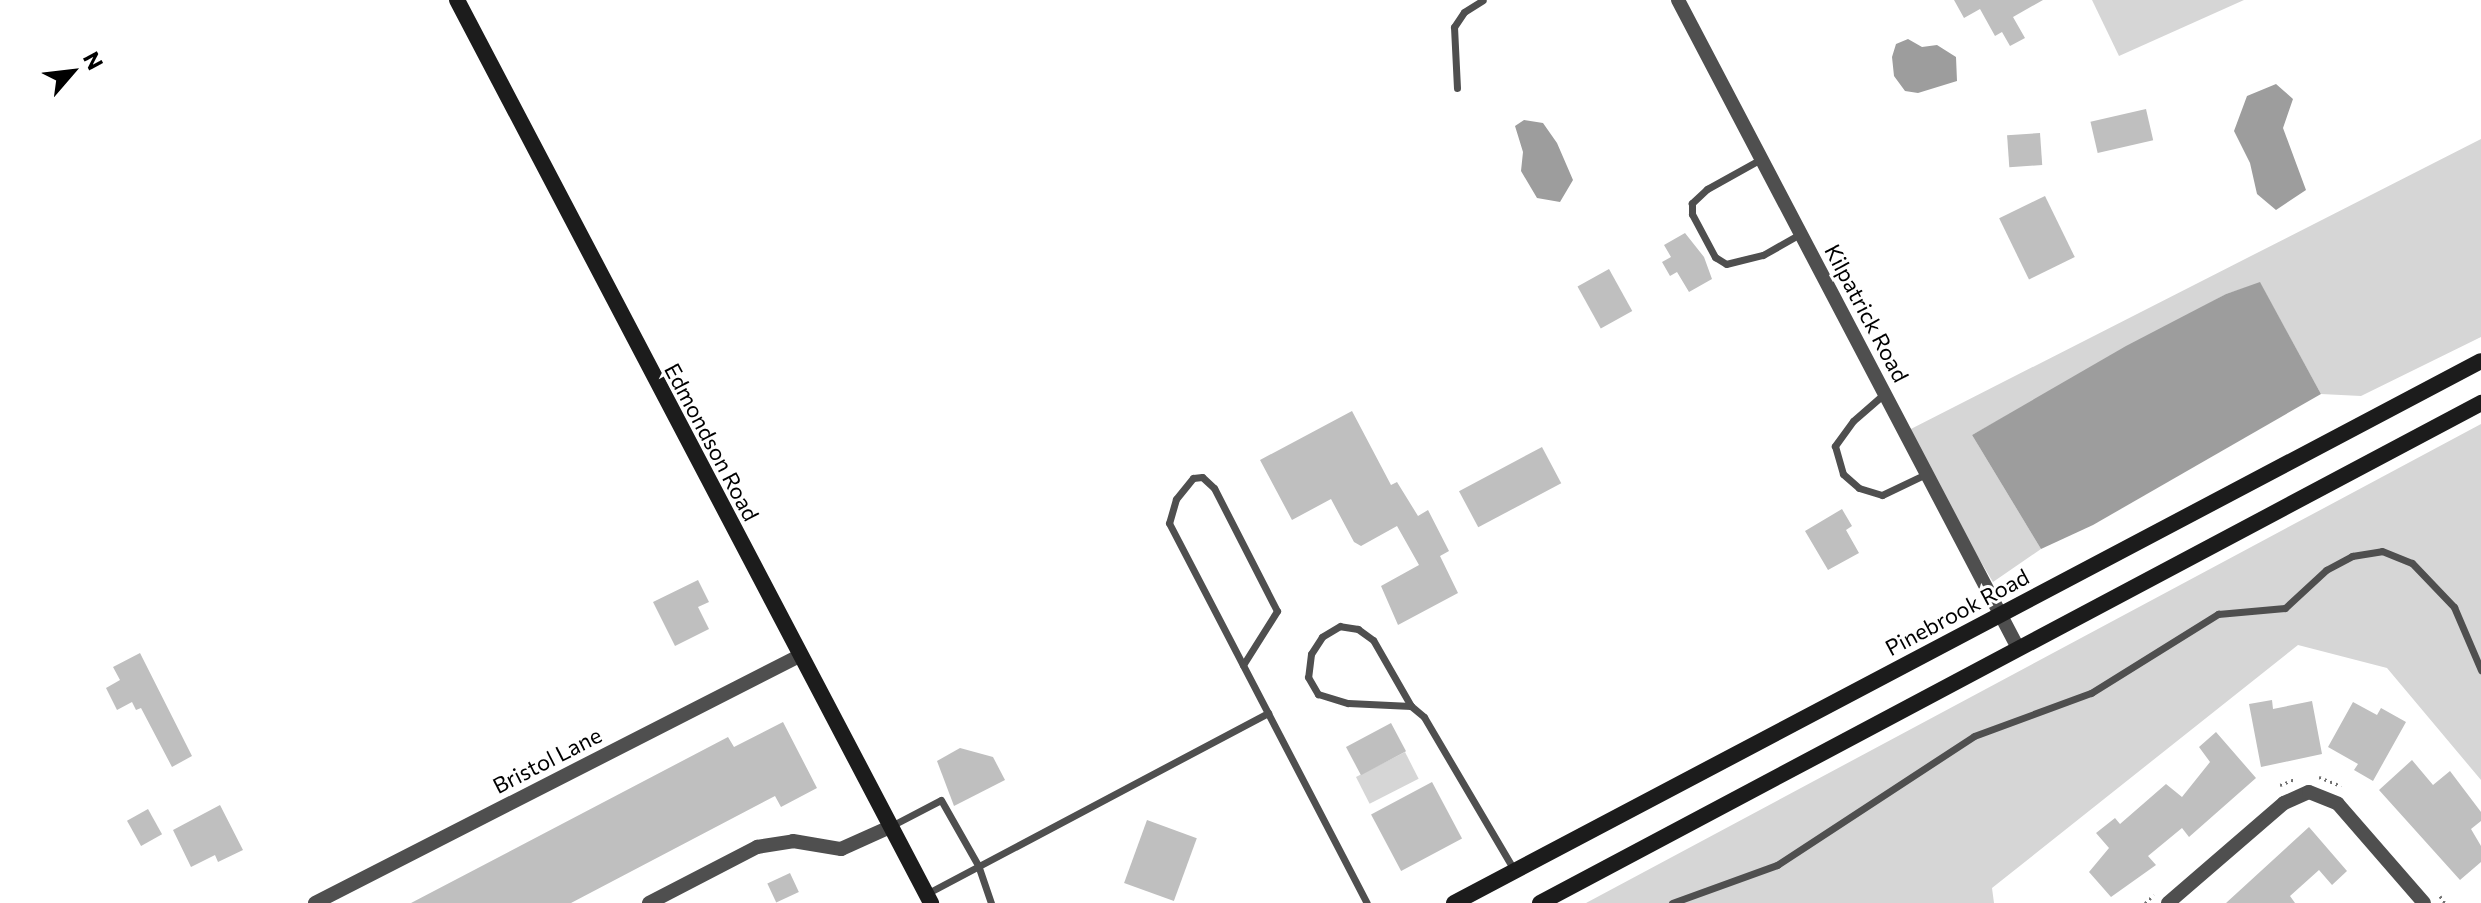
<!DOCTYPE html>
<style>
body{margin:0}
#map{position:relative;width:2481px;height:903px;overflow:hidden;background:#fff;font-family:Commissioner,sans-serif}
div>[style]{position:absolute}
.green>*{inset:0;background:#d6d6d6;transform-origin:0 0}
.water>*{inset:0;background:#9d9d9d}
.building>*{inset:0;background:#bfbfbf;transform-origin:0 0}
.path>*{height:3px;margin-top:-1.5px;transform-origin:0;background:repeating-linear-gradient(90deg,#717171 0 2px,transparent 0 6px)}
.lane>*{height:7px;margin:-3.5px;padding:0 3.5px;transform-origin:3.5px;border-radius:3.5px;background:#4f4f4f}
.street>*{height:14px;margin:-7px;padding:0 7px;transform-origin:7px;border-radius:7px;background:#4f4f4f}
.secondary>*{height:16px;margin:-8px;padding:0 8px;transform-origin:8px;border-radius:8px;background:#1c1c1c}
span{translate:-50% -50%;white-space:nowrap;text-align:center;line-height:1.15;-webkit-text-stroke:6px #fff;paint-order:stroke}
.street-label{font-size:22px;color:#000}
.north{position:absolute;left:32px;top:32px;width:80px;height:80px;-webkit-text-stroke:6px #fff;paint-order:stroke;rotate:62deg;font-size:22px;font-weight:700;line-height:32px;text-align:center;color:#000}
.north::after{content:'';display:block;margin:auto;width:28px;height:36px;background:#000;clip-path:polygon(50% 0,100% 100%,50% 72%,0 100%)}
</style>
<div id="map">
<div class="green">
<div style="clip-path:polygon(2092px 0,2244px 0,2119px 56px)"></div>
<div style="clip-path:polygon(2481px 139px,2481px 337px,2361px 396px,2321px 394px,2260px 283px,2226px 294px,1972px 435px,2041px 549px,1993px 582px,1903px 433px)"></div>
<div style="clip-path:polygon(2481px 424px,2481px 780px,2387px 668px,2298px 645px,1992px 888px,1994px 903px,1586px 903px)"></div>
<div style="left:1405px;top:752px;width:30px;height:55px;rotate:63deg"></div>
</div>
<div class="water">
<div style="clip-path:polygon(1908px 39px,1922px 47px,1937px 45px,1956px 57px,1957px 81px,1918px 93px,1905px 91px,1894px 76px,1892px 57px,1896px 44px)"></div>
<div style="clip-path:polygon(2276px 84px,2293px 99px,2283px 128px,2306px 190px,2276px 210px,2257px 194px,2250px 163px,2234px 131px,2247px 96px)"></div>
<div style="clip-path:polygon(1524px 120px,1543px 123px,1557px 143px,1573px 180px,1560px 202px,1537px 198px,1521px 171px,1523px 152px,1515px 126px)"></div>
<div style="clip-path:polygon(2260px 282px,2321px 394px,2093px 525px,2041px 549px,1972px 435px,2126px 346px,2226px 294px)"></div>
</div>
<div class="building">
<div style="clip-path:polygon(1954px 0,2043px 0,2013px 17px,2025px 38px,2010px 46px,2002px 32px,1995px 36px,1980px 9px,1964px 18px)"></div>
<div style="left:2146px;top:109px;width:32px;height:57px;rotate:77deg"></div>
<div style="left:2040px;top:133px;width:32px;height:33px;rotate:86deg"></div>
<div style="left:2045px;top:196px;width:68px;height:51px;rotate:64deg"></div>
<div style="clip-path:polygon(1685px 233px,1704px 257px,1712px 279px,1689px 292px,1677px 272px,1670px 276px,1662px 262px,1671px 257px,1664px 245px)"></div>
<div style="left:1609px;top:269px;width:48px;height:36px;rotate:61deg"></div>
<div style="clip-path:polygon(1352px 411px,1391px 485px,1397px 482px,1418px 516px,1428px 510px,1449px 551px,1440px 556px,1458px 593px,1398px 625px,1381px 586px,1419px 565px,1397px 526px,1361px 546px,1354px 542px,1331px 499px,1292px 520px,1260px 460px)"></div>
<div style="left:1542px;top:447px;width:41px;height:94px;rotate:62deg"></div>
<div style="clip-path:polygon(1842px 509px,1852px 526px,1846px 530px,1859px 553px,1828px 570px,1805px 531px)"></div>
<div style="clip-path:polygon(698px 580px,709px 602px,698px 607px,709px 629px,675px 646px,653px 602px)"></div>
<div style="clip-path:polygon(140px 653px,192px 756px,172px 767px,141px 708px,136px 710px,132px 702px,117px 710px,106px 688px,120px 680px,113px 667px)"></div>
<div style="clip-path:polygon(2272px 700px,2273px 709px,2312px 701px,2322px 754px,2261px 767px,2249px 704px)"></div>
<div style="clip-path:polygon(2353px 702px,2377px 715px,2381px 708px,2406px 722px,2373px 781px,2354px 770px,2358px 764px,2328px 747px)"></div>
<div style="clip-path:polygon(783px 722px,817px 788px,781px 807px,775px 796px,571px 903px,411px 903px,728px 737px,734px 747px)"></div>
<div style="left:1391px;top:723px;width:32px;height:51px;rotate:62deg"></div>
<div style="clip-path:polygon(2216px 732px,2256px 778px,2189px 837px,2182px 828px,2148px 856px,2156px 865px,2111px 897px,2089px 872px,2109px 848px,2096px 833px,2115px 818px,2120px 824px,2166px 784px,2182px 797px,2210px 762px,2199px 747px)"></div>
<div style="clip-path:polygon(960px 748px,993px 757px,1005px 780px,954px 806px,937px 761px)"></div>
<div style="clip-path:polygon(2412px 760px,2433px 785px,2450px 771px,2481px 812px,2481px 821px,2471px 829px,2481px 846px,2481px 862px,2460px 880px,2379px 790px)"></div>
<div style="left:1432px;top:782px;width:64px;height:69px;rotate:62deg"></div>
<div style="clip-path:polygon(220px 805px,243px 850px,218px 862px,215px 855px,191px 867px,173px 830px)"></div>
<div style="left:148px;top:809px;width:29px;height:24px;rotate:61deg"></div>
<div style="left:1147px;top:820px;width:53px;height:67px;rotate:20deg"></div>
<div style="clip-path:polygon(2309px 827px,2347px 871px,2332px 885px,2319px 870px,2290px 896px,2295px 903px,2226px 903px)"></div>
<div style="left:790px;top:873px;width:21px;height:25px;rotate:65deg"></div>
</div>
<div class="path">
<div style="left:2319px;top:777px;width:24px;rotate:22deg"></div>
<div style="left:2280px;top:785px;width:16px;rotate:-22deg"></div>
<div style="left:2440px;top:896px;width:9px;rotate:54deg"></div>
<div style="left:2145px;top:903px;width:12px;rotate:-42deg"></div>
</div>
<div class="lane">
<div style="left:1457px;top:88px;width:61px;rotate:-92.8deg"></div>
<div style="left:1454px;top:27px;width:18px;rotate:-56deg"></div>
<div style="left:1464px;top:12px;width:22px;rotate:-32deg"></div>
<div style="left:1761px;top:159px;width:62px;rotate:150.9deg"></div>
<div style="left:1707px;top:189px;width:21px;rotate:137deg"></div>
<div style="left:1692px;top:203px;width:11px;rotate:90deg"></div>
<div style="left:1692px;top:214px;width:49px;rotate:61.9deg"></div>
<div style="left:1715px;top:257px;width:13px;rotate:32deg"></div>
<div style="left:1726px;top:264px;width:38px;rotate:-14deg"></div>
<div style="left:1763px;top:255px;width:43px;rotate:-29.6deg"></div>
<div style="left:1884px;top:394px;width:41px;rotate:138.9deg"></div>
<div style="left:1853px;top:421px;width:31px;rotate:126deg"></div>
<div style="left:1835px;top:446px;width:29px;rotate:74deg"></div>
<div style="left:1843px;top:474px;width:21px;rotate:41deg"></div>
<div style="left:1859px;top:488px;width:24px;rotate:17deg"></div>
<div style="left:1882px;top:495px;width:49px;rotate:-25.5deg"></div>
<div style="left:1243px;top:665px;width:64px;rotate:-57.8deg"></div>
<div style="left:1277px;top:611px;width:138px;rotate:-117.1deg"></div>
<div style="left:1214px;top:488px;width:16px;rotate:-137deg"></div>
<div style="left:1202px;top:477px;width:9px;rotate:174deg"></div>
<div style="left:1193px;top:478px;width:27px;rotate:129deg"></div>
<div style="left:1176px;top:499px;width:25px;rotate:106deg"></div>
<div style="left:1169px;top:523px;width:428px;rotate:62.5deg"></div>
<div style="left:1411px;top:706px;width:76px;rotate:-119.9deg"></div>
<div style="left:1373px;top:640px;width:19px;rotate:-144deg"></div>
<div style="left:1358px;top:629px;width:18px;rotate:-171deg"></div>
<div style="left:1340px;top:626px;width:21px;rotate:149deg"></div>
<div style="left:1322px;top:637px;width:20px;rotate:123deg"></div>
<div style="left:1311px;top:654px;width:23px;rotate:97deg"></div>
<div style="left:1308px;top:677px;width:20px;rotate:60deg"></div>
<div style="left:1318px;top:694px;width:31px;rotate:17deg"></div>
<div style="left:1348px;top:703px;width:63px;rotate:2.7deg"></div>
<div style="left:1411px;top:706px;width:17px;rotate:40deg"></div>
<div style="left:1424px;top:717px;width:178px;rotate:59.5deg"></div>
<div style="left:891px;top:826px;width:56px;rotate:-27.5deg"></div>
<div style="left:941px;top:800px;width:75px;rotate:60.4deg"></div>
<div style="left:978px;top:865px;width:40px;rotate:71.1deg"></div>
<div style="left:928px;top:893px;width:385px;rotate:-27.9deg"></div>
<div style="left:1672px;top:903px;width:112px;rotate:-19.9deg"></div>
<div style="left:1777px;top:865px;width:235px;rotate:-33.2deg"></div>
<div style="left:1974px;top:736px;width:125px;rotate:-20.2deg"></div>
<div style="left:2091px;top:693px;width:150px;rotate:-31.9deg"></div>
<div style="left:2218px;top:614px;width:67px;rotate:-5.1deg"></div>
<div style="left:2285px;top:608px;width:56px;rotate:-42.8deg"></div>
<div style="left:2326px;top:570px;width:30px;rotate:-28deg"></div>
<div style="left:2352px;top:556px;width:30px;rotate:-9deg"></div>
<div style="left:2382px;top:551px;width:32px;rotate:22deg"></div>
<div style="left:2412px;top:563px;width:61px;rotate:46.3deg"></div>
<div style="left:2454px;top:607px;width:69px;rotate:66.8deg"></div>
</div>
<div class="street">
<div style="left:1678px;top:0;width:730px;rotate:62.31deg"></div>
<div style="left:315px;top:903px;width:543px;rotate:-27.04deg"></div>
<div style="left:649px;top:903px;width:122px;rotate:-27.4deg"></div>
<div style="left:757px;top:847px;width:36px;rotate:-9deg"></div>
<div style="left:793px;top:841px;width:49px;rotate:9.5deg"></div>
<div style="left:841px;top:849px;width:54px;rotate:-24.2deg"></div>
<div style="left:2168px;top:903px;width:153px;rotate:-40.8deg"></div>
<div style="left:2284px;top:803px;width:27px;rotate:-24deg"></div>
<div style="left:2309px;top:792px;width:31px;rotate:22deg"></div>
<div style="left:2338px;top:804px;width:131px;rotate:49deg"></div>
</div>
<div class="secondary">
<div style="left:457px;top:0;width:1020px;rotate:62.3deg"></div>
<div style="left:1454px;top:903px;width:1161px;rotate:-27.82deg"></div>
<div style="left:1540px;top:903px;width:1066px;rotate:-27.98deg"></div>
</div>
<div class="street-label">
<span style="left:1867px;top:313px;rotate:62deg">Kilpatrick Road</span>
<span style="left:712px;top:442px;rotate:62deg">Edmondson Road</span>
<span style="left:1957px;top:612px;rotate:-28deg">Pinebrook Road</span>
<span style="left:547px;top:760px;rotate:-27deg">Bristol Lane</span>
</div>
<div class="north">N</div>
</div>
